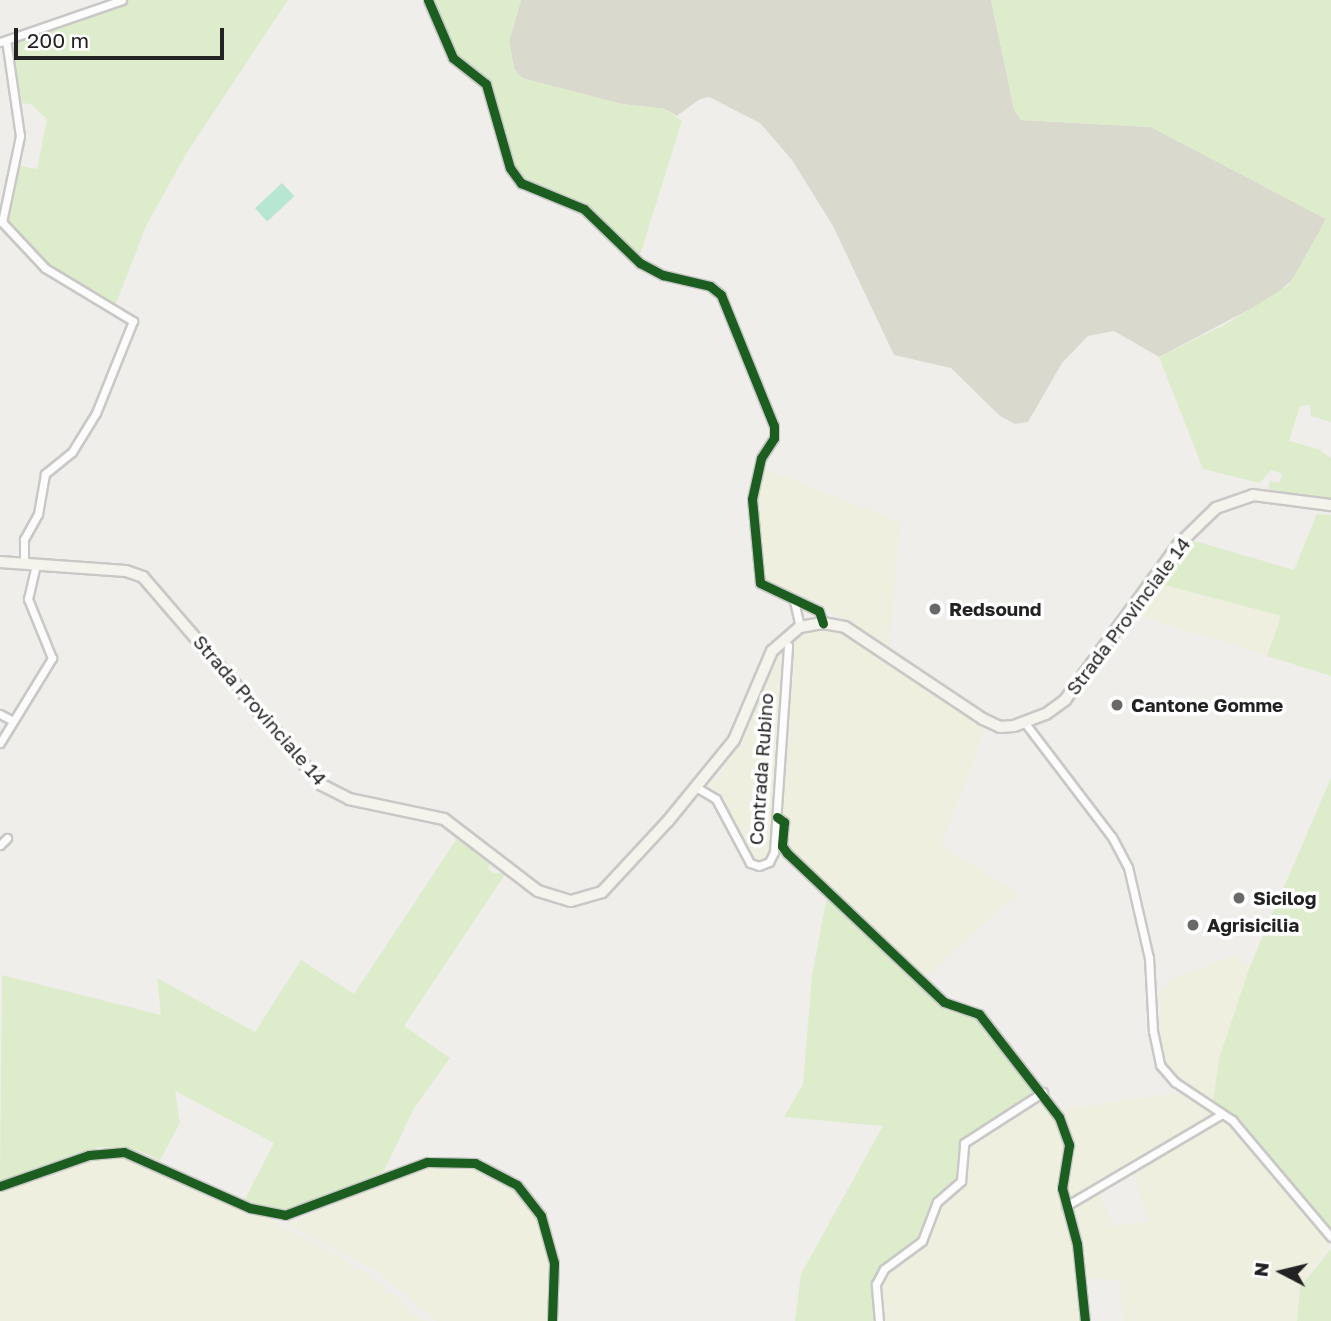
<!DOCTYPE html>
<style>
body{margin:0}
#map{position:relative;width:1331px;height:1321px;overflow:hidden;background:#f0eeeb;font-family:"Golos Text",sans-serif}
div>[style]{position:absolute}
.construction>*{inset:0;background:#d9d9cd}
.farmland>*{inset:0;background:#efefdf}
.grass>*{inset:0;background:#ddeccb}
.pitch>*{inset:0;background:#b7e6d2;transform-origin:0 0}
.roads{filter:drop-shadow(2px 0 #c9c8c7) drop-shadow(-2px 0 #c9c8c7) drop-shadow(0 2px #c9c8c7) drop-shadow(0 -2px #c9c8c7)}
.minor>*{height:7px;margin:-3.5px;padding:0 3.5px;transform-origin:3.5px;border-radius:3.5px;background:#fdfcfc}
.secondary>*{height:10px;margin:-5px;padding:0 5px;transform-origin:5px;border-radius:5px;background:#f4f4ed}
.cycleway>*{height:9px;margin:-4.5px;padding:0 4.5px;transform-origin:4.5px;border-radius:4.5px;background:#1b5e20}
.dots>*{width:19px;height:19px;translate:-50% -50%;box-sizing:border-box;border:4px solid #fff;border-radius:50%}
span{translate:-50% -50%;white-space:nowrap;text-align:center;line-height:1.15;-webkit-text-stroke:7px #fff;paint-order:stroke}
.poi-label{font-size:19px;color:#222;font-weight:700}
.left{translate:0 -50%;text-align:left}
.street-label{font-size:19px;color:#222}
.north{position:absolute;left:1247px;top:1237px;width:70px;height:70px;-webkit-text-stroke:5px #fff;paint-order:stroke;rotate:277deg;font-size:19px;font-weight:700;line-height:28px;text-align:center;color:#222}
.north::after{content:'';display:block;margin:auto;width:24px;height:32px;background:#222;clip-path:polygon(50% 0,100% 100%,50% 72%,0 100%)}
.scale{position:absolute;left:14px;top:28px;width:210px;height:32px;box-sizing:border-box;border:4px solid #222;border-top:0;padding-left:9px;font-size:21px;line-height:24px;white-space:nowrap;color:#222;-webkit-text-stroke:5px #fff;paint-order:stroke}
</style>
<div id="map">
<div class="construction">
<div style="clip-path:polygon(521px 0,991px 0,1014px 109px,1021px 120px,1151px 127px,1326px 219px,1300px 273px,1273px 297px,1159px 357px,1114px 331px,1088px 336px,1062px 363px,1028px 422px,1015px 424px,1000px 416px,951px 368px,894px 355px,833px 226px,792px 160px,760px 123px,709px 97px,700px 99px,677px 116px,665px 109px,621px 104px,522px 78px,514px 69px,509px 41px)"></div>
</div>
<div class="farmland">
<div style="clip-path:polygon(763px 468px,900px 522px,889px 651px,814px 600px,796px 599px,776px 583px,763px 581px,755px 507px)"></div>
<div style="clip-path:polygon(1157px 583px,1281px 616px,1267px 656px,1135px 614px)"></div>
<div style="clip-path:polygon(823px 628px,856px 640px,986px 727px,941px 846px,1018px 893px,923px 979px,874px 933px,875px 926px,869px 928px,785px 844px,787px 820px,781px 813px,785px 761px,789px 758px,785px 750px,790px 676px,796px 671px,791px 668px,793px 635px)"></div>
<div style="clip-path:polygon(785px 642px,774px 785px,769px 787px,774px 791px,771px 851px,755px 862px,709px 781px,722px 775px,723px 765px,743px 734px)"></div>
<div style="clip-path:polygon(1234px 956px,1250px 966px,1219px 1059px,1213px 1102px,1163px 1065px,1155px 1020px,1161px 1019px,1160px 1003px,1155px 1003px,1155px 995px,1170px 985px,1168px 980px)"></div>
<div style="clip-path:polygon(1181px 1092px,1210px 1111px,1207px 1120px,1069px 1198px,1066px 1189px,1073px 1145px,1059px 1110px)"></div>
<div style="clip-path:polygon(1044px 1102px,1057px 1119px,1066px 1149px,1059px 1196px,1075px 1246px,1082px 1321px,884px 1321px,879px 1284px,887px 1272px,924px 1244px,940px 1204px,964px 1183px,967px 1146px)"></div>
<div style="clip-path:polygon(1224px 1120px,1249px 1142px,1331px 1244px,1300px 1287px,1297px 1321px,1123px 1321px,1120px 1281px,1085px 1278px,1071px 1221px,1073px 1207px,1100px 1191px,1113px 1226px,1149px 1222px,1133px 1172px)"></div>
<div style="clip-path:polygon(114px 1154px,170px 1177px,174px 1185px,178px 1180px,193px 1186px,194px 1191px,206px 1193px,205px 1197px,276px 1221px,276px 1229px,281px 1227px,329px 1252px,328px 1257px,335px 1253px,353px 1266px,353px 1271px,360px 1269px,387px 1288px,384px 1294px,393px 1293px,412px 1314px,427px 1321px,0 1321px,0 1191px,54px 1173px,59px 1177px,60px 1171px)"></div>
<div style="clip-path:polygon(436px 1164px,474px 1166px,505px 1180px,531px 1206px,548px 1245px,547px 1321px,436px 1321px,375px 1270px,288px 1224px,411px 1171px,432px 1165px,437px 1168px)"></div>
</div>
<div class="grass">
<div style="clip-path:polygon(130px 0,288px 0,186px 154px,146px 226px,115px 306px,49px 268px,5px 222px,19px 166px,37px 169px,47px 119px,31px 104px,22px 103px,11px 42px)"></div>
<div style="clip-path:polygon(431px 0,521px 0,509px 41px,514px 69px,522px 78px,621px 104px,665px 109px,682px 121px,639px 258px,587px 208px,522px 180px,511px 166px,491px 88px,452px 52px)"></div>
<div style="clip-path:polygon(991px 0,1331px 0,1331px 422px,1311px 416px,1310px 405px,1300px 406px,1289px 441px,1318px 449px,1331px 458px,1331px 500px,1268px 489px,1270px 481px,1279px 483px,1283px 474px,1271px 470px,1260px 483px,1203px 469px,1159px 357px,1226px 324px,1289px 285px,1326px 219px,1151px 127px,1021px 120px,1014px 109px)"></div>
<div style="clip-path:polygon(1317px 514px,1331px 515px,1331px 676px,1267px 656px,1281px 616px,1157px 583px,1191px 540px,1294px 570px)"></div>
<div style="clip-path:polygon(1331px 778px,1331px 1232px,1251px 1133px,1213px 1102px,1219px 1059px,1250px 966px)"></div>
<div style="clip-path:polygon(460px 834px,491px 859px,488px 869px,493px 873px,506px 873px,404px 1026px,450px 1058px,413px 1110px,384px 1171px,299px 1209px,262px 1209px,244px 1201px,274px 1143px,175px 1091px,180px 1123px,160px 1160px,134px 1149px,101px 1147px,0 1181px,2px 975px,161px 1015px,157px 978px,255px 1032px,301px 960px,354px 994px)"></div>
<div style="clip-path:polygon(826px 901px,832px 901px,937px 1002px,981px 1021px,988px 1030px,984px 1035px,994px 1036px,1036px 1091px,961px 1142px,957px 1180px,934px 1202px,919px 1241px,881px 1267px,874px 1284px,877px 1321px,795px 1321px,801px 1274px,883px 1126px,784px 1117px,803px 1084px,812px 976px)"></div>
<div style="clip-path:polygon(1331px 1249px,1331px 1321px,1297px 1321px,1300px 1287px)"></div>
</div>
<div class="pitch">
<div style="left:282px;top:183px;width:18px;height:37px;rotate:47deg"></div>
</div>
<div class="roads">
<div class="minor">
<div style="left:428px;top:0;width:63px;rotate:66.7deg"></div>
<div style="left:453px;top:58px;width:42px;rotate:38.2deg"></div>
<div style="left:486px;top:84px;width:87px;rotate:74.1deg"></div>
<div style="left:510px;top:168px;width:19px;rotate:54deg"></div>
<div style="left:521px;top:183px;width:68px;rotate:22.4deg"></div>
<div style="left:584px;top:209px;width:78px;rotate:44deg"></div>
<div style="left:640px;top:263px;width:26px;rotate:28deg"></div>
<div style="left:663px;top:275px;width:48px;rotate:13.2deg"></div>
<div style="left:710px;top:286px;width:14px;rotate:39deg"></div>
<div style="left:721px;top:295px;width:141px;rotate:68deg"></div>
<div style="left:774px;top:426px;width:12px;rotate:90deg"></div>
<div style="left:774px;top:438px;width:24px;rotate:123deg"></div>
<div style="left:761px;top:458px;width:42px;rotate:102.4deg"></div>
<div style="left:752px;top:499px;width:84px;rotate:84.6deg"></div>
<div style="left:760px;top:583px;width:65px;rotate:25.4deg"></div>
<div style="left:819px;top:611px;width:13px;rotate:72deg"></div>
<div style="left:6px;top:40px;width:97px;rotate:81.7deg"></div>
<div style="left:20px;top:136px;width:88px;rotate:101.8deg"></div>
<div style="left:2px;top:222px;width:63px;rotate:46.9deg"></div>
<div style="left:45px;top:268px;width:103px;rotate:31.1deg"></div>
<div style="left:133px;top:321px;width:99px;rotate:111.9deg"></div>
<div style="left:96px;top:413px;width:46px;rotate:121.6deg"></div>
<div style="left:72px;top:452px;width:35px;rotate:141deg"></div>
<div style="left:45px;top:474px;width:41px;rotate:99.9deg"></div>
<div style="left:38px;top:514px;width:29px;rotate:119deg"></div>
<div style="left:24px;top:539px;width:25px;rotate:90deg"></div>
<div style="left:0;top:42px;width:129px;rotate:-19deg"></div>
<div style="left:794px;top:601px;width:27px;rotate:77deg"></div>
<div style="left:0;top:714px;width:15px;rotate:28deg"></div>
<div style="left:1025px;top:723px;width:143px;rotate:52.7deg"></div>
<div style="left:1112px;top:837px;width:34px;rotate:62deg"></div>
<div style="left:1128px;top:867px;width:93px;rotate:77deg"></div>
<div style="left:1149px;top:958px;width:73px;rotate:86.9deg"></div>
<div style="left:1153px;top:1031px;width:35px;rotate:78deg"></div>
<div style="left:1160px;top:1065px;width:23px;rotate:49deg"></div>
<div style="left:1175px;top:1082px;width:69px;rotate:33.7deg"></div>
<div style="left:1232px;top:1120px;width:153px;rotate:49.8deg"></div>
<div style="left:0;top:743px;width:100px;rotate:-58.5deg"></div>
<div style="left:52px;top:658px;width:64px;rotate:-112.1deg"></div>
<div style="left:28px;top:599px;width:36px;rotate:-77deg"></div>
<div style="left:696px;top:787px;width:23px;rotate:31deg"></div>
<div style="left:716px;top:799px;width:72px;rotate:62deg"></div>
<div style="left:750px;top:863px;width:9px;rotate:18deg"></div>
<div style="left:759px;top:866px;width:11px;rotate:-22deg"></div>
<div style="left:769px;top:862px;width:11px;rotate:-63deg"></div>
<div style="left:774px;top:852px;width:207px;rotate:-86.1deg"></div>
<div style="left:777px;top:817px;width:9px;rotate:36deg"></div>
<div style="left:784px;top:822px;width:24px;rotate:95deg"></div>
<div style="left:782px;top:846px;width:9px;rotate:54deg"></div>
<div style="left:787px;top:853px;width:216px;rotate:43.5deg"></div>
<div style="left:944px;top:1002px;width:37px;rotate:19deg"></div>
<div style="left:979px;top:1014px;width:130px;rotate:52.2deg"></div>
<div style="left:1059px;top:1117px;width:30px;rotate:70deg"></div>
<div style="left:1069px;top:1145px;width:44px;rotate:99.2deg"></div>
<div style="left:1062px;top:1188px;width:58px;rotate:75deg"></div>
<div style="left:1077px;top:1244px;width:77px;rotate:84.1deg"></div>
<div style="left:0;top:845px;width:10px;rotate:-45deg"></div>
<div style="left:0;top:1186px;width:94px;rotate:-19.2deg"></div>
<div style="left:89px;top:1155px;width:35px;rotate:-5deg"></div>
<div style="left:124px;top:1152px;width:138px;rotate:24deg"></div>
<div style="left:250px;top:1208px;width:36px;rotate:11deg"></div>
<div style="left:285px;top:1215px;width:152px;rotate:-20.5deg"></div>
<div style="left:427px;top:1162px;width:48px;rotate:1.2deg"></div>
<div style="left:475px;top:1163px;width:47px;rotate:27.6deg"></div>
<div style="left:517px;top:1185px;width:39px;rotate:52deg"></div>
<div style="left:541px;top:1216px;width:49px;rotate:74.5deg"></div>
<div style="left:554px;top:1263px;width:58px;rotate:92deg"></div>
<div style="left:1066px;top:1206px;width:181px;rotate:-30.5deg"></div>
<div style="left:879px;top:1321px;width:37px;rotate:-95deg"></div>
<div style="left:876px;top:1284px;width:17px;rotate:-62deg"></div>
<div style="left:884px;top:1269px;width:47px;rotate:-36.4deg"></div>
<div style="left:922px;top:1241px;width:42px;rotate:-69deg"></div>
<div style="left:937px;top:1202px;width:32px;rotate:-41deg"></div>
<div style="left:961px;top:1181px;width:38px;rotate:-85deg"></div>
<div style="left:964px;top:1143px;width:94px;rotate:-32.8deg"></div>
</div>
<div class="secondary">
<div style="left:0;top:562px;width:126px;rotate:4.1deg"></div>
<div style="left:126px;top:571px;width:18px;rotate:19deg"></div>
<div style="left:143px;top:577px;width:274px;rotate:49.3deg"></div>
<div style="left:322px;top:785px;width:30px;rotate:27deg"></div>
<div style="left:349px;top:799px;width:97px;rotate:11.9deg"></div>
<div style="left:444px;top:819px;width:118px;rotate:37.5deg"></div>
<div style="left:538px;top:891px;width:34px;rotate:17deg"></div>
<div style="left:571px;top:901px;width:32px;rotate:-16deg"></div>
<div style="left:602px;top:892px;width:97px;rotate:-47.1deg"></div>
<div style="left:668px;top:821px;width:104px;rotate:-50.8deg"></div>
<div style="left:734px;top:740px;width:97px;rotate:-66.9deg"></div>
<div style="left:772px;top:651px;width:37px;rotate:-41deg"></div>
<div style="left:800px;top:627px;width:23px;rotate:-10deg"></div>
<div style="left:823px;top:623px;width:22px;rotate:10deg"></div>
<div style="left:845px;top:627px;width:166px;rotate:33.7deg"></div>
<div style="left:983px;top:719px;width:19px;rotate:25deg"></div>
<div style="left:1000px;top:727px;width:14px;rotate:-4deg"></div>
<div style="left:1014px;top:726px;width:34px;rotate:-21deg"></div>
<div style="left:1046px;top:714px;width:24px;rotate:-36deg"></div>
<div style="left:1065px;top:700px;width:192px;rotate:-53.9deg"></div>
<div style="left:1178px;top:545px;width:53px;rotate:-44.2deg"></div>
<div style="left:1216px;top:508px;width:39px;rotate:-19deg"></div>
<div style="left:1253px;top:495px;width:79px;rotate:7.3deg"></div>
</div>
</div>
<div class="cycleway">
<div style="left:428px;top:0;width:63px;rotate:66.7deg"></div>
<div style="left:453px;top:58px;width:42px;rotate:38.2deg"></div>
<div style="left:486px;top:84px;width:87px;rotate:74.1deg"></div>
<div style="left:510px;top:168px;width:19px;rotate:54deg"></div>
<div style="left:521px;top:183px;width:68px;rotate:22.4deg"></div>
<div style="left:584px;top:209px;width:78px;rotate:44deg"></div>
<div style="left:640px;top:263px;width:26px;rotate:28deg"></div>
<div style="left:663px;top:275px;width:48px;rotate:13.2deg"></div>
<div style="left:710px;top:286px;width:14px;rotate:39deg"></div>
<div style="left:721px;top:295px;width:141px;rotate:68deg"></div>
<div style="left:774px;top:426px;width:12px;rotate:90deg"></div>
<div style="left:774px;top:438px;width:24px;rotate:123deg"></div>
<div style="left:761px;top:458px;width:42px;rotate:102.4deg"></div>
<div style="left:752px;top:499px;width:84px;rotate:84.6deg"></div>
<div style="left:760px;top:583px;width:65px;rotate:25.4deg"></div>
<div style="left:819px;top:611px;width:13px;rotate:72deg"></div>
<div style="left:777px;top:817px;width:9px;rotate:36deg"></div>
<div style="left:784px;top:822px;width:24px;rotate:95deg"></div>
<div style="left:782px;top:846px;width:9px;rotate:54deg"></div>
<div style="left:787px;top:853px;width:216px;rotate:43.5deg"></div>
<div style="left:944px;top:1002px;width:37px;rotate:19deg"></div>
<div style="left:979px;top:1014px;width:130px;rotate:52.2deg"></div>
<div style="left:1059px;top:1117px;width:30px;rotate:70deg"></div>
<div style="left:1069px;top:1145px;width:44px;rotate:99.2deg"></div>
<div style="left:1062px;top:1188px;width:58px;rotate:75deg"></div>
<div style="left:1077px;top:1244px;width:77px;rotate:84.1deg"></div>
<div style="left:0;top:1186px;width:94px;rotate:-19.2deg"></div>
<div style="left:89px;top:1155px;width:35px;rotate:-5deg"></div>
<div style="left:124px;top:1152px;width:138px;rotate:24deg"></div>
<div style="left:250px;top:1208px;width:36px;rotate:11deg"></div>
<div style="left:285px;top:1215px;width:152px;rotate:-20.5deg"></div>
<div style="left:427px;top:1162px;width:48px;rotate:1.2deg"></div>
<div style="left:475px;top:1163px;width:47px;rotate:27.6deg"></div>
<div style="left:517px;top:1185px;width:39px;rotate:52deg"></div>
<div style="left:541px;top:1216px;width:49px;rotate:74.5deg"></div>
<div style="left:554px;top:1263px;width:58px;rotate:92deg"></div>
</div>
<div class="dots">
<div style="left:935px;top:609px;background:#6a6968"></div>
<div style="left:1117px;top:705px;background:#6a6968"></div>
<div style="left:1239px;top:898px;background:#6a6968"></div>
<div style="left:1193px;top:925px;background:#6a6968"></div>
</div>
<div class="poi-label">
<span class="left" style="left:949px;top:609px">Redsound</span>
<span class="left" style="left:1131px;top:705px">Cantone Gomme</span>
<span class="left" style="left:1253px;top:898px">Sicilog</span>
<span class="left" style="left:1207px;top:925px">Agrisicilia</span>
</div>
<div class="street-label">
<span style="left:1128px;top:616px;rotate:-53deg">Strada Provinciale 14</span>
<span style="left:260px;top:710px;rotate:49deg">Strada Provinciale 14</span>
<span style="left:761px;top:769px;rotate:-86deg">Contrada Rubino</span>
</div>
<div class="north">N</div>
<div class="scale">200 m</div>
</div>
